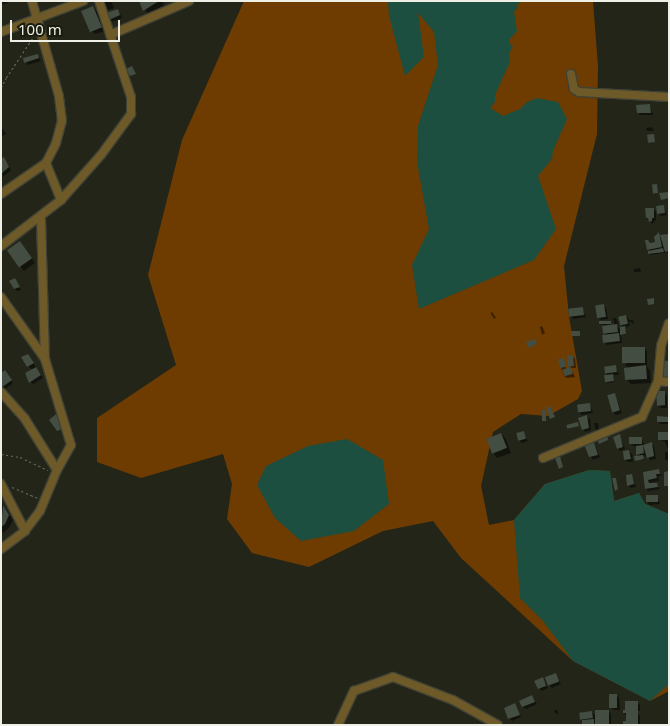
<!DOCTYPE html>
<style>
body{margin:0}
#map{position:relative;width:670px;height:726px;overflow:hidden;background:#232519;font-family:"Noto Sans",sans-serif}
div>[style]{position:absolute}
.green>*{inset:0;background:#6e3c00}
.water>*{inset:0;background:#1c4f3f}
.shadow>*{inset:0;background:#0007;transform-origin:0 0}
.building>*{inset:0;background:#434d42;transform-origin:0 0}
.path>*{height:1px;margin-top:-0.5px;transform-origin:0;background:repeating-linear-gradient(90deg,#696a60 0 2.5px,transparent 0 5px)}
.roads{filter:drop-shadow(1px 0 #3f4136) drop-shadow(-1px 0 #3f4136) drop-shadow(0 1px #3f4136) drop-shadow(0 -1px #3f4136)}
.street>*{height:8px;margin:-4px;padding:0 4px;transform-origin:4px;border-radius:4px;background:#6d5a28}
span{translate:-50% -50%;white-space:nowrap;text-align:center;line-height:1.15;-webkit-text-stroke:4px #1a1c10;paint-order:stroke}
.frame{position:absolute;inset:0;border:2px solid #eeefe7;pointer-events:none}
.scale{position:absolute;left:10px;top:20px;width:110px;height:22px;box-sizing:border-box;border:2px solid #eeefe7;border-top:0;padding-left:6px;font-size:15px;line-height:18px;white-space:nowrap;color:#eeefe7;-webkit-text-stroke:4px #1a1c10;paint-order:stroke}
</style>
<div id="map">
<div class="green">
<div style="clip-path:polygon(244px 1px,593px 1px,598px 66px,597px 134px,564px 266px,569px 317px,582px 391px,578px 399px,548px 416px,521px 414px,493px 432px,481px 486px,489px 525px,514px 520px,545px 484px,589px 470px,610px 471px,614px 501px,639px 493px,645px 504px,669px 514px,669px 691px,650px 701px,573px 661px,461px 558px,433px 521px,383px 531px,309px 567px,252px 553px,227px 519px,232px 484px,223px 454px,141px 478px,97px 462px,97px 418px,176px 365px,148px 275px,182px 140px)"></div>
</div>
<div class="water">
<div style="clip-path:polygon(388px 1px,523px 1px,516px 5px,518px 7px,514px 12px,517px 31px,509px 40px,509px 44px,513px 45px,509px 54px,510px 62px,495px 95px,495px 102px,490px 108px,503px 116px,520px 109px,527px 102px,537px 98px,542px 99px,558px 102px,567px 119px,553px 151px,552px 159px,538px 176px,556px 229px,534px 260px,419px 309px,412px 265px,429px 229px,417px 162px,418px 126px,438px 65px,434px 32px,418px 13px,424px 57px,405px 76px,389px 16px)"></div>
<div style="clip-path:polygon(347px 439px,383px 460px,389px 504px,354px 531px,301px 541px,275px 518px,257px 485px,266px 466px,308px 446px)"></div>
<div style="clip-path:polygon(589px 470px,610px 471px,614px 501px,639px 493px,645px 504px,669px 514px,669px 684px,650px 701px,573px 661px,543px 621px,520px 598px,514px 520px,545px 484px)"></div>
</div>
<div class="shadow">
<div style="clip-path:polygon(1px 1px,7px 1px,8px 3px,1px 5px)"></div>
<div style="clip-path:polygon(103px 1px,111px 1px,114px 8px,108px 10px)"></div>
<div style="clip-path:polygon(141px 1px,162px 1px,164px 5px,148px 15px)"></div>
<div style="clip-path:polygon(93px 8px,97px 12px,105px 31px,95px 34px,91px 30px)"></div>
<div style="clip-path:polygon(118px 10px,122px 18px,112px 22px,110px 19px)"></div>
<div style="clip-path:polygon(38px 56px,41px 61px,28px 65px,26px 62px)"></div>
<div style="clip-path:polygon(650px 106px,653px 115px,641px 115px,638px 113px)"></div>
<div style="clip-path:polygon(1px 127px,6px 134px,1px 137px)"></div>
<div style="clip-path:polygon(652px 127px,654px 131px,647px 131px,646px 128px)"></div>
<div style="clip-path:polygon(4px 159px,11px 170px,3px 177px,1px 161px)"></div>
<div style="clip-path:polygon(663px 206px,667px 215px,661px 216px,659px 214px)"></div>
<div style="clip-path:polygon(653px 209px,656px 211px,656px 220px,652px 224px,647px 218px)"></div>
<div style="clip-path:polygon(668px 235px,669px 252px,650px 255px,648px 241px,651px 244px,656px 243px,659px 236px,661px 238px,661px 236px)"></div>
<div style="clip-path:polygon(24px 247px,35px 263px,24px 271px,9px 252px)"></div>
<div style="clip-path:polygon(640px 268px,641px 272px,634px 272px,634px 269px)"></div>
<div style="clip-path:polygon(17px 282px,21px 290px,17px 291px,15px 289px)"></div>
<div style="clip-path:polygon(1px 289px,9px 300px,4px 302px,1px 299px)"></div>
<div style="clip-path:polygon(603px 305px,606px 308px,608px 319px,601px 320px,598px 318px)"></div>
<div style="clip-path:polygon(582px 309px,586px 317px,573px 319px,571px 316px)"></div>
<div style="left:492px;top:312px;width:7px;height:2px;rotate:56deg"></div>
<div style="clip-path:polygon(626px 316px,629px 320px,633px 320px,634px 324px,629px 321px,630px 326px,624px 327px,626px 335px,621px 335px,622px 343px,607px 345px,604px 342px,607px 336px,603px 325px,600px 325px,610px 322px,611px 327px,615px 326px,613px 318px,616px 318px,618px 324px,615px 324px,621px 330px,624px 328px,621px 325px)"></div>
<div style="clip-path:polygon(542px 326px,545px 333px,542px 335px,540px 327px)"></div>
<div style="clip-path:polygon(644px 348px,647px 351px,647px 367px,650px 371px,651px 383px,631px 384px,627px 380px,629px 368px,625px 365px)"></div>
<div style="clip-path:polygon(572px 356px,575px 359px,576px 368px,571px 368px,569px 366px)"></div>
<div style="clip-path:polygon(30px 358px,43px 378px,33px 384px,30px 382px,33px 370px,28px 366px)"></div>
<div style="clip-path:polygon(564px 359px,566px 369px,571px 368px,575px 377px,567px 378px,564px 376px,561px 367px)"></div>
<div style="clip-path:polygon(616px 367px,619px 375px,613px 375px,614px 382px,607px 383px,608px 376px,606px 373px)"></div>
<div style="clip-path:polygon(1px 374px,7px 375px,13px 383px,3px 391px)"></div>
<div style="clip-path:polygon(664px 393px,667px 395px,667px 408px,661px 408px,658px 406px)"></div>
<div style="clip-path:polygon(615px 394px,622px 413px,616px 415px,613px 412px)"></div>
<div style="clip-path:polygon(590px 405px,593px 413px,582px 415px,579px 413px)"></div>
<div style="clip-path:polygon(587px 417px,590px 419px,591px 430px,585px 432px,583px 429px)"></div>
<div style="clip-path:polygon(669px 418px,669px 424px,661px 424px,658px 422px)"></div>
<div style="clip-path:polygon(594px 423px,598px 423px,599px 430px,596px 430px)"></div>
<div style="clip-path:polygon(523px 433px,528px 441px,522px 443px,519px 440px)"></div>
<div style="clip-path:polygon(669px 433px,669px 451px,665px 442px,659px 439px)"></div>
<div style="clip-path:polygon(501px 434px,506px 439px,511px 453px,497px 458px,493px 453px)"></div>
<div style="clip-path:polygon(620px 436px,625px 449px,620px 451px,618px 448px)"></div>
<div style="clip-path:polygon(642px 439px,644px 445px,652px 444px,654px 446px,656px 459px,650px 460px,647px 455px,643px 456px,644px 460px,637px 460px,639px 457px,637px 447px,631px 445px)"></div>
<div style="clip-path:polygon(593px 442px,600px 457px,593px 460px,585px 445px)"></div>
<div style="clip-path:polygon(629px 452px,632px 454px,633px 462px,628px 462px,625px 460px)"></div>
<div style="clip-path:polygon(665px 452px,669px 452px,669px 461px,665px 459px)"></div>
<div style="clip-path:polygon(658px 471px,662px 476px,658px 476px,659px 481px,650px 482px,656px 484px,660px 489px,648px 491px,646px 488px,644px 473px)"></div>
<div style="clip-path:polygon(631px 476px,636px 487px,631px 488px,628px 485px)"></div>
<div style="clip-path:polygon(657px 496px,660px 504px,650px 505px,647px 502px)"></div>
<div style="clip-path:polygon(1px 502px,13px 520px,9px 528px,3px 533px,1px 531px)"></div>
<div style="clip-path:polygon(556px 675px,561px 684px,552px 688px,549px 685px)"></div>
<div style="clip-path:polygon(542px 679px,548px 688px,542px 691px,539px 688px)"></div>
<div style="clip-path:polygon(616px 695px,619px 698px,620px 710px,614px 710px,611px 708px)"></div>
<div style="clip-path:polygon(532px 697px,537px 704px,526px 709px,523px 707px)"></div>
<div style="clip-path:polygon(637px 702px,640px 705px,640px 711px,635px 711px,640px 716px,640px 725px,624px 725px,628px 722px,624px 712px)"></div>
<div style="clip-path:polygon(515px 705px,521px 717px,512px 721px,509px 718px)"></div>
<div style="clip-path:polygon(554px 710px,557px 710px,558px 714px,556px 714px)"></div>
<div style="clip-path:polygon(609px 711px,611px 714px,611px 725px,584px 725px,581px 719px,592px 712px,597px 717px)"></div>
</div>
<div class="building">
<div style="clip-path:polygon(139px 1px,159px 1px,143px 11px)"></div>
<div style="left:93px;top:6px;width:23px;height:13px;rotate:67deg"></div>
<div style="clip-path:polygon(118px 9px,120px 15px,109px 20px,106px 13px)"></div>
<div style="clip-path:polygon(38px 54px,39px 58px,24px 63px,23px 58px)"></div>
<div style="clip-path:polygon(132px 66px,136px 74px,130px 76px,126px 69px)"></div>
<div style="clip-path:polygon(650px 104px,651px 113px,637px 113px,636px 105px)"></div>
<div style="left:654px;top:134px;width:8px;height:7px;rotate:83deg"></div>
<div style="clip-path:polygon(4px 157px,9px 167px,1px 174px,1px 159px)"></div>
<div style="left:657px;top:184px;width:9px;height:5px;rotate:84deg"></div>
<div style="clip-path:polygon(668px 192px,669px 198px,661px 200px,659px 193px)"></div>
<div style="left:664px;top:205px;width:8px;height:8px;rotate:83deg"></div>
<div style="clip-path:polygon(645px 208px,654px 208px,654px 218px,652px 218px,652px 221px,649px 222px,648px 218px,646px 218px)"></div>
<div style="clip-path:polygon(659px 232px,662px 247px,647px 250px,645px 240px,648px 240px,650px 243px,655px 242px,654px 237px)"></div>
<div style="clip-path:polygon(668px 234px,669px 251px,665px 252px,660px 235px)"></div>
<div style="left:20px;top:241px;width:21px;height:16px;rotate:55deg"></div>
<div style="clip-path:polygon(663px 248px,664px 252px,648px 254px,648px 251px)"></div>
<div style="clip-path:polygon(15px 278px,20px 287px,14px 289px,9px 281px)"></div>
<div style="clip-path:polygon(654px 298px,654px 304px,648px 305px,647px 299px)"></div>
<div style="left:604px;top:304px;width:13px;height:9px;rotate:81deg"></div>
<div style="left:583px;top:307px;width:8px;height:15px;rotate:83deg"></div>
<div style="left:626px;top:315px;width:9px;height:8px;rotate:77deg"></div>
<div style="left:611px;top:321px;width:3px;height:12px;rotate:90deg"></div>
<div style="left:617px;top:324px;width:8px;height:15px;rotate:83deg"></div>
<div style="clip-path:polygon(625px 326px,626px 334px,620px 335px,620px 327px)"></div>
<div style="left:571px;top:331px;width:9px;height:5px"></div>
<div style="left:619px;top:333px;width:8px;height:17px;rotate:83deg"></div>
<div style="clip-path:polygon(535px 339px,537px 344px,528px 348px,526px 342px)"></div>
<div style="left:645px;top:347px;width:16px;height:23px;rotate:90deg"></div>
<div style="clip-path:polygon(28px 354px,34px 363px,27px 367px,21px 357px)"></div>
<div style="left:573px;top:355px;width:11px;height:6px;rotate:85deg"></div>
<div style="left:564px;top:358px;width:9px;height:6px;rotate:77deg"></div>
<div style="left:656px;top:360px;width:13px;height:17px;rotate:4deg"></div>
<div style="left:616px;top:365px;width:7px;height:12px;rotate:82deg"></div>
<div style="clip-path:polygon(646px 365px,647px 379px,625px 380px,624px 368px)"></div>
<div style="clip-path:polygon(36px 367px,41px 375px,29px 383px,25px 373px)"></div>
<div style="left:571px;top:367px;width:7px;height:9px;rotate:74deg"></div>
<div style="clip-path:polygon(5px 370px,12px 380px,1px 388px,1px 373px)"></div>
<div style="left:613px;top:374px;width:7px;height:9px;rotate:82deg"></div>
<div style="clip-path:polygon(656px 391px,665px 391px,665px 405px,657px 406px)"></div>
<div style="left:615px;top:393px;width:18px;height:8px;rotate:74deg"></div>
<div style="left:590px;top:403px;width:8px;height:13px;rotate:83deg"></div>
<div style="clip-path:polygon(550px 406px,555px 417px,550px 419px,546px 408px)"></div>
<div style="left:542px;top:410px;width:4px;height:11px"></div>
<div style="clip-path:polygon(56px 414px,66px 427px,57px 431px,49px 420px)"></div>
<div style="clip-path:polygon(587px 415px,589px 428px,582px 430px,578px 418px)"></div>
<div style="clip-path:polygon(657px 416px,669px 417px,669px 422px,657px 422px)"></div>
<div style="left:578px;top:422px;width:4px;height:12px;rotate:76deg"></div>
<div style="left:524px;top:431px;width:8px;height:8px;rotate:76deg"></div>
<div style="left:658px;top:432px;width:11px;height:8px"></div>
<div style="left:501px;top:433px;width:16px;height:16px;rotate:68deg"></div>
<div style="clip-path:polygon(620px 434px,623px 447px,617px 449px,613px 437px)"></div>
<div style="clip-path:polygon(607px 435px,608px 440px,599px 444px,597px 439px)"></div>
<div style="left:642px;top:437px;width:7px;height:13px;rotate:90deg"></div>
<div style="clip-path:polygon(593px 440px,598px 455px,589px 457px,584px 444px)"></div>
<div style="clip-path:polygon(652px 442px,654px 456px,647px 458px,643px 445px)"></div>
<div style="clip-path:polygon(643px 445px,644px 453px,636px 455px,636px 446px)"></div>
<div style="clip-path:polygon(629px 450px,631px 459px,624px 460px,623px 451px)"></div>
<div style="clip-path:polygon(643px 455px,644px 459px,635px 461px,634px 456px)"></div>
<div style="clip-path:polygon(560px 456px,563px 467px,559px 469px,555px 458px)"></div>
<div style="clip-path:polygon(659px 469px,660px 474px,656px 474px,657px 478px,648px 480px,649px 483px,657px 483px,658px 487px,645px 489px,643px 472px)"></div>
<div style="clip-path:polygon(669px 471px,668px 486px,664px 486px,664px 472px)"></div>
<div style="clip-path:polygon(632px 474px,634px 484px,627px 486px,626px 475px)"></div>
<div style="clip-path:polygon(612px 478px,616px 478px,618px 489px,615px 491px)"></div>
<div style="left:658px;top:495px;width:7px;height:12px;rotate:90deg"></div>
<div style="clip-path:polygon(3px 505px,9px 515px,5px 524px,1px 527px)"></div>
<div style="left:556px;top:673px;width:9px;height:12px;rotate:69deg"></div>
<div style="clip-path:polygon(543px 677px,546px 686px,538px 689px,534px 681px)"></div>
<div style="left:609px;top:694px;width:8px;height:14px"></div>
<div style="clip-path:polygon(532px 695px,535px 702px,522px 707px,519px 701px)"></div>
<div style="clip-path:polygon(625px 701px,638px 701px,638px 725px,623px 725px,623px 721px,626px 721px,626px 713px,623px 713px,623px 710px,625px 710px)"></div>
<div style="clip-path:polygon(515px 703px,520px 715px,508px 719px,504px 708px)"></div>
<div style="left:595px;top:710px;width:14px;height:15px"></div>
<div style="left:592px;top:711px;width:7px;height:13px;rotate:82deg"></div>
<div style="clip-path:polygon(594px 719px,594px 725px,582px 725px,582px 720px)"></div>
</div>
<div class="path">
<div style="left:1px;top:88px;width:11px;rotate:-63deg"></div>
<div style="left:6px;top:78px;width:50px;rotate:-56.3deg"></div>
<div style="left:1px;top:454px;width:19px;rotate:9deg"></div>
<div style="left:20px;top:457px;width:31px;rotate:25deg"></div>
<div style="left:12px;top:487px;width:28px;rotate:23deg"></div>
</div>
<div class="roads">
<div class="street">
<div style="left:1px;top:32px;width:88px;rotate:-20.7deg"></div>
<div style="left:110px;top:35px;width:86px;rotate:-23.3deg"></div>
<div style="left:571px;top:74px;width:15px;rotate:79deg"></div>
<div style="left:574px;top:89px;width:6px;rotate:31deg"></div>
<div style="left:579px;top:92px;width:90px;rotate:3.2deg"></div>
<div style="left:46px;top:163px;width:40px;rotate:68deg"></div>
<div style="left:1px;top:194px;width:55px;rotate:-34.6deg"></div>
<div style="left:46px;top:163px;width:22px;rotate:-63deg"></div>
<div style="left:56px;top:143px;width:23px;rotate:-75deg"></div>
<div style="left:62px;top:121px;width:25px;rotate:-97deg"></div>
<div style="left:59px;top:96px;width:99px;rotate:-105.9deg"></div>
<div style="left:41px;top:218px;width:141px;rotate:88.4deg"></div>
<div style="left:45px;top:359px;width:90px;rotate:73.2deg"></div>
<div style="left:71px;top:445px;width:29px;rotate:119deg"></div>
<div style="left:1px;top:246px;width:76px;rotate:-37.5deg"></div>
<div style="left:61px;top:200px;width:60px;rotate:-48.4deg"></div>
<div style="left:101px;top:155px;width:51px;rotate:-53.8deg"></div>
<div style="left:131px;top:114px;width:17px;rotate:-90deg"></div>
<div style="left:131px;top:97px;width:101px;rotate:-108.4deg"></div>
<div style="left:1px;top:297px;width:76px;rotate:54.6deg"></div>
<div style="left:658px;top:381px;width:11px;rotate:5deg"></div>
<div style="left:1px;top:392px;width:36px;rotate:48deg"></div>
<div style="left:25px;top:419px;width:60px;rotate:57.9deg"></div>
<div style="left:57px;top:470px;width:44px;rotate:112.5deg"></div>
<div style="left:40px;top:511px;width:25px;rotate:127deg"></div>
<div style="left:25px;top:531px;width:30px;rotate:143deg"></div>
<div style="left:543px;top:458px;width:107px;rotate:-22.5deg"></div>
<div style="left:642px;top:417px;width:39px;rotate:-66deg"></div>
<div style="left:658px;top:381px;width:35px;rotate:-85deg"></div>
<div style="left:661px;top:346px;width:24px;rotate:-71deg"></div>
<div style="left:1px;top:484px;width:53px;rotate:62.9deg"></div>
<div style="left:338px;top:725px;width:38px;rotate:-65deg"></div>
<div style="left:354px;top:691px;width:41px;rotate:-19.7deg"></div>
<div style="left:393px;top:677px;width:64px;rotate:21deg"></div>
<div style="left:453px;top:700px;width:51px;rotate:29.1deg"></div>
</div>
</div>
<div class="frame"></div>
<div class="scale">100 m</div>
</div>
